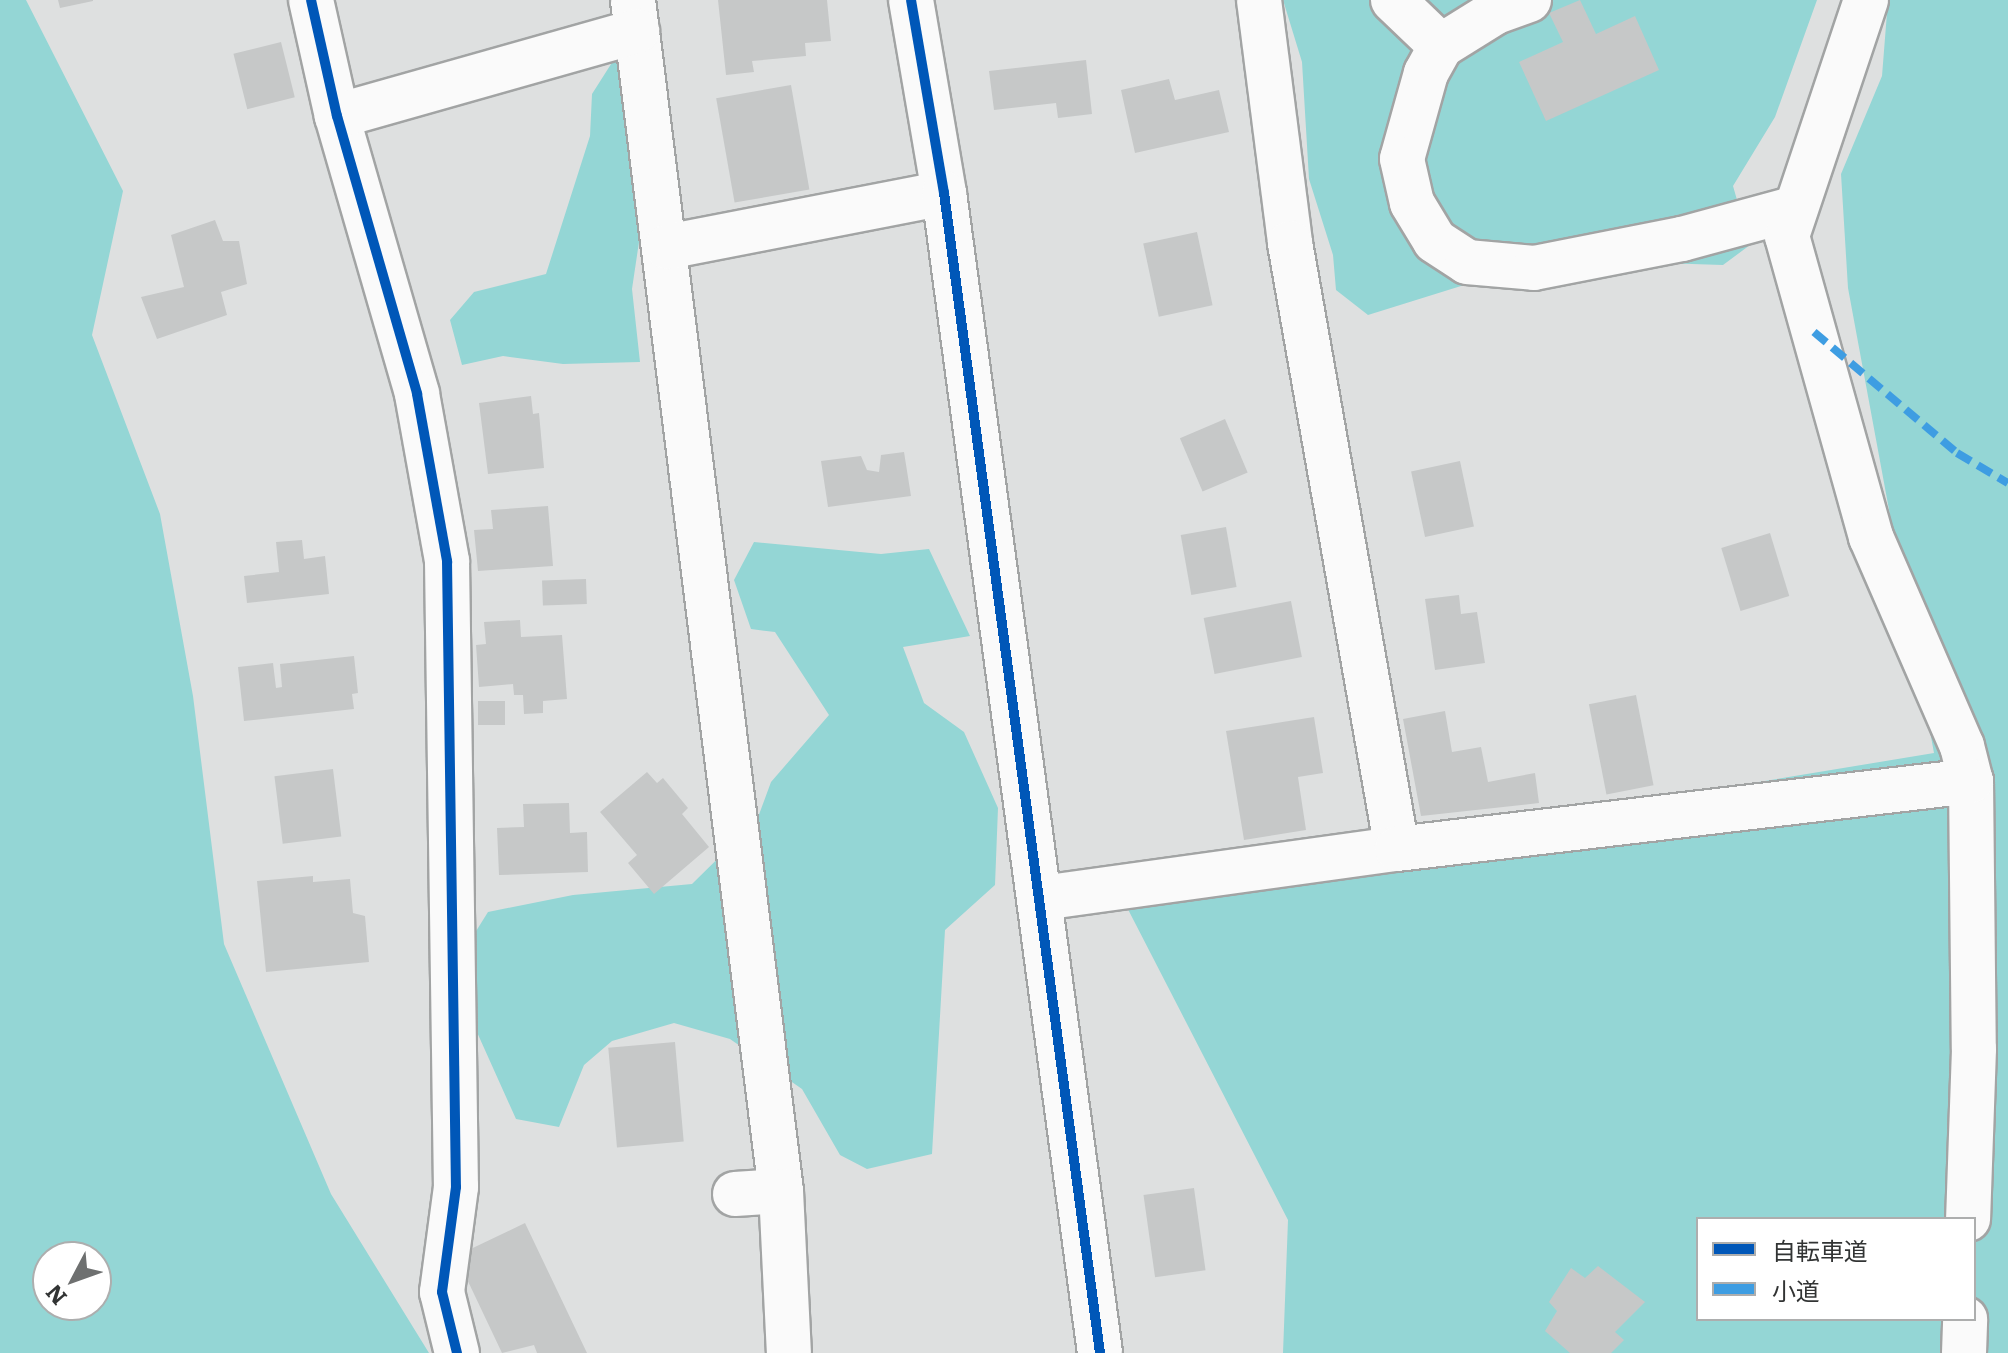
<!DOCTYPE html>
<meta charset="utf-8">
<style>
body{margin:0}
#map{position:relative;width:2008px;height:1353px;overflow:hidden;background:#dee0e0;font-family:Literata,"Noto Sans JP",serif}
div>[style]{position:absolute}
.green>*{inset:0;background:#94d6d5}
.building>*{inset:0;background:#c6c8c8;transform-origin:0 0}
.roads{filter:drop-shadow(2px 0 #a2a4a4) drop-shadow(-2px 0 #a2a4a4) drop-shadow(0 2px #a2a4a4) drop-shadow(0 -2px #a2a4a4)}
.minor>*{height:44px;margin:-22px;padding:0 22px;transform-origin:22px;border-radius:22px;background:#fafafa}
.tertiary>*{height:44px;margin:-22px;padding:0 22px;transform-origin:22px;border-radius:22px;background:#fafafa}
.quiet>*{height:8px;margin-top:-4px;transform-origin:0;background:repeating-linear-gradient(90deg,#3e9de2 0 16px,transparent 0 24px)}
.cycleway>*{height:10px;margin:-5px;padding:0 5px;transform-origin:5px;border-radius:5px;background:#0057b8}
span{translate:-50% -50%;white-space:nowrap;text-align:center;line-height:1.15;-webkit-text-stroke:6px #fff;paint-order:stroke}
.legend{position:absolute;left:1696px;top:1217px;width:280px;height:104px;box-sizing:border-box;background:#fff;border:2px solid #adaeae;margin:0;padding:10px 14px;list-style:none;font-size:24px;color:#323434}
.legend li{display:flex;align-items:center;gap:16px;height:40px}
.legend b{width:40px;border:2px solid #adaeae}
.north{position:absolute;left:32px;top:1241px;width:80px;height:80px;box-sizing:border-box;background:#fff;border:2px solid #adaeae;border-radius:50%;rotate:229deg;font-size:22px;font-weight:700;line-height:32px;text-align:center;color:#323434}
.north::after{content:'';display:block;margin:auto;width:28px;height:36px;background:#6e7070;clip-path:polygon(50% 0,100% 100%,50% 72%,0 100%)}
</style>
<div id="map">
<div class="green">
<div style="clip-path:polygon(evenodd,0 0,26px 0,123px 191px,92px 335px,160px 514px,193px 696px,224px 944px,331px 1194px,429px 1353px,0 1353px,0 0,96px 1257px,96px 1305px,48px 1305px,48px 1257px,96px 1257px)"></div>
<div style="clip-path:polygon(1283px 0,1817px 0,1775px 117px,1733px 186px,1750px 245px,1723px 265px,1661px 263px,1461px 286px,1368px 315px,1336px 290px,1333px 255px,1309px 179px,1302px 62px)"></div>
<div style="clip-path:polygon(evenodd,1888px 0,2008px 0,2008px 1353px,1283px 1353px,1288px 1220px,1117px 888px,1934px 753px,1848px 288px,1841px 174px,1882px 76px,1888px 0,1698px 1219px,1974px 1219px,1974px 1319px,1698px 1319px,1698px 1219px)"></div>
<div style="clip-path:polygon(613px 61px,636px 71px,633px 151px,639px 242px,632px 289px,640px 362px,563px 364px,503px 356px,462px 365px,450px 320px,474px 292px,546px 274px,590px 136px,592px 94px)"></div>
<div style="clip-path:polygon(754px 542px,881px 554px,929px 549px,970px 636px,903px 647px,924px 703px,964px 732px,998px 808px,995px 885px,945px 930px,932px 1154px,867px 1169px,840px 1155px,802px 1089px,730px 1039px,674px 1023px,612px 1041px,584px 1065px,559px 1127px,516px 1119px,467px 1010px,468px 944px,488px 912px,573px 895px,692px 884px,757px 820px,771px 782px,829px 715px,775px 632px,751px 629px,734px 580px)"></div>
</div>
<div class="building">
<div style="clip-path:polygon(58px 0,93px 0,93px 1px,60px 8px)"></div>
<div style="clip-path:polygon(718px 0,827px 0,831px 41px,805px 43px,806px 56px,752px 61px,754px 72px,726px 75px)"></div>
<div style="clip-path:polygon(1580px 0,1596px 34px,1635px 16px,1659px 70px,1546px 121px,1519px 62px,1563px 42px,1549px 13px)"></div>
<div style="left:281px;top:42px;width:57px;height:49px;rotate:76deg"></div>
<div style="clip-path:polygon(1086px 60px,1092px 114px,1058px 118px,1056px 103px,994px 110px,989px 71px)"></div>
<div style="clip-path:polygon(1169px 79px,1175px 100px,1219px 90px,1229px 132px,1135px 153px,1121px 90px)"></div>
<div style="left:791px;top:85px;width:106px;height:76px;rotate:80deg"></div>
<div style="clip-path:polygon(215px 220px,223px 241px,239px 241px,247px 284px,221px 292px,227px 315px,157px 339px,141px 297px,184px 287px,171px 235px)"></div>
<div style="left:1197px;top:232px;width:75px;height:55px;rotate:78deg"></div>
<div style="clip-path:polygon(531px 396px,533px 414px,539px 413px,544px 468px,488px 474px,479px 403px)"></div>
<div style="left:1225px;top:419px;width:58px;height:49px;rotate:67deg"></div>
<div style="clip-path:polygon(904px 452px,911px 496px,828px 507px,821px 461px,861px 456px,867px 470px,879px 472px,881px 455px)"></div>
<div style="left:1460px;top:461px;width:67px;height:50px;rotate:78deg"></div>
<div style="clip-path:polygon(548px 506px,553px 566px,478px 571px,474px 530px,493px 529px,491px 510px)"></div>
<div style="left:1226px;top:527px;width:61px;height:46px;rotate:80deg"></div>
<div style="left:1770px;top:533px;width:66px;height:51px;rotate:73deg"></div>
<div style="clip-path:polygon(302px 540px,304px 559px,325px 556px,329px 594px,247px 603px,244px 576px,279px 572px,276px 542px)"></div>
<div style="left:586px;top:579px;width:25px;height:44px;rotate:88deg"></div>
<div style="clip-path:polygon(1459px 595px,1461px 614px,1477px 612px,1485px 663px,1435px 670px,1425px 599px)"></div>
<div style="left:1291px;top:601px;width:57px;height:89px;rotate:79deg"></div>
<div style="clip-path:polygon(520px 620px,521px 637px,562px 635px,567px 699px,543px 701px,543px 713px,524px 714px,523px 695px,514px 695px,513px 684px,479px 687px,476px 645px,486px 644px,484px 622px)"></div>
<div style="clip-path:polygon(354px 656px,358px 693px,352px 694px,354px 709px,244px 721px,238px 667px,273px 663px,276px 688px,282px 687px,280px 664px)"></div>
<div style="left:1636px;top:695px;width:92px;height:48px;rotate:79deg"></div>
<div style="left:478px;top:701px;width:27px;height:24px"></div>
<div style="clip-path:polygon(1445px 711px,1452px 752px,1481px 747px,1488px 782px,1535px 773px,1539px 803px,1421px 816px,1403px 719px)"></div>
<div style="clip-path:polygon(1314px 717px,1323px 773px,1298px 777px,1306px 830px,1244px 840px,1226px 731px)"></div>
<div style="left:333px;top:769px;width:68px;height:59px;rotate:83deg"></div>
<div style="clip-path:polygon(647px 772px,657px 783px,663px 778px,688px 808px,682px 814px,709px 847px,654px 894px,628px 863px,637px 855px,600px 812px)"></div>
<div style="clip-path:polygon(569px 803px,570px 833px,587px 832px,588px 872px,499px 875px,497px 828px,524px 827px,523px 804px)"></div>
<div style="clip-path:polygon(313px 876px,313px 882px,350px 879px,353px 913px,365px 916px,369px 962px,266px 972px,257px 881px)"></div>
<div style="left:675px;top:1042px;width:100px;height:67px;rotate:85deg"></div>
<div style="left:1194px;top:1188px;width:83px;height:51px;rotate:82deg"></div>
<div style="clip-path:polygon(525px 1223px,587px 1353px,537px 1353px,534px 1345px,502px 1353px,456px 1256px)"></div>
<div style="clip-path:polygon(1598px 1266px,1645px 1302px,1615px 1332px,1624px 1340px,1611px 1353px,1570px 1353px,1545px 1331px,1557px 1311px,1549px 1302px,1571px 1268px,1585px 1278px)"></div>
</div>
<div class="roads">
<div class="minor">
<div style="left:311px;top:0;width:119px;rotate:77.4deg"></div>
<div style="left:337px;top:116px;width:289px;rotate:73.9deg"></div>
<div style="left:417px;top:394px;width:170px;rotate:79.8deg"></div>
<div style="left:447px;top:561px;width:626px;rotate:89.18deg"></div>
<div style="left:456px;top:1187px;width:106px;rotate:97.6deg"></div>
<div style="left:442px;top:1292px;width:63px;rotate:76.2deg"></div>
<div style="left:633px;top:0;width:1200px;rotate:82.92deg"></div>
<div style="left:781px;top:1191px;width:162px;rotate:87.2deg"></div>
<div style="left:1259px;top:0;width:245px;rotate:82.7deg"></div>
<div style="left:1290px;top:243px;width:615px;rotate:79.99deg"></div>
<div style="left:1393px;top:0;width:66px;rotate:43.8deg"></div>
<div style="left:1529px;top:0;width:37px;rotate:160deg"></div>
<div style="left:1494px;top:13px;width:62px;rotate:148.1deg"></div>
<div style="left:1441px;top:46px;width:31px;rotate:119deg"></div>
<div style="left:1426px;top:73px;width:89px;rotate:105.6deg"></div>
<div style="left:1402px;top:159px;width:45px;rotate:77.2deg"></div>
<div style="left:1412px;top:203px;width:44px;rotate:58.8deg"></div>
<div style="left:1435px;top:241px;width:38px;rotate:33deg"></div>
<div style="left:1467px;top:262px;width:67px;rotate:5.1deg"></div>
<div style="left:1534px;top:268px;width:151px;rotate:-11.1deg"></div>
<div style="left:1682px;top:239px;width:118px;rotate:-15.2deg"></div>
<div style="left:1866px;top:0;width:249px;rotate:108.5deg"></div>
<div style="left:1787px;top:236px;width:313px;rotate:74.4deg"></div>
<div style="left:1871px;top:537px;width:228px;rotate:66.5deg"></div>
<div style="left:1962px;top:746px;width:36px;rotate:76deg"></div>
<div style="left:1971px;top:781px;width:268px;rotate:89.4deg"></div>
<div style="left:1974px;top:1049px;width:170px;rotate:92deg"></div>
<div style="left:337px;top:116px;width:312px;rotate:-15.8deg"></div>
<div style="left:667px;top:247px;width:282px;rotate:-11deg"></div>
<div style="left:1042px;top:898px;width:358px;rotate:-7.9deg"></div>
<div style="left:1397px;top:849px;width:578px;rotate:-6.76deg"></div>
<div style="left:735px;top:1194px;width:46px;rotate:-3.7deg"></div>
<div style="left:1964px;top:1353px;width:34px;rotate:-88deg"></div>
</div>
<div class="tertiary">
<div style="left:911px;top:0;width:196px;rotate:80.3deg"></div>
<div style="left:944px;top:193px;width:1170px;rotate:82.34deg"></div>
</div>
</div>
<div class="quiet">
<div style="left:1814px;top:332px;width:187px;rotate:40.2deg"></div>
<div style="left:1957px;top:453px;width:59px;rotate:30.5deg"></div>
</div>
<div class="cycleway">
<div style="left:311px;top:0;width:119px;rotate:77.4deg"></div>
<div style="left:337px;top:116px;width:289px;rotate:73.9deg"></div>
<div style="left:417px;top:394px;width:170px;rotate:79.8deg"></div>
<div style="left:447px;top:561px;width:626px;rotate:89.18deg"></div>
<div style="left:456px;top:1187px;width:106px;rotate:97.6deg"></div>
<div style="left:442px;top:1292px;width:63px;rotate:76.2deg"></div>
<div style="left:911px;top:0;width:196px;rotate:80.3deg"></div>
<div style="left:944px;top:193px;width:1170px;rotate:82.34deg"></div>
</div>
<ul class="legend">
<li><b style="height:10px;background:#0057b8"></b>自転車道</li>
<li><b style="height:10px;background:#3e9de2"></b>小道</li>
</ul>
<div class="north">N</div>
</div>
